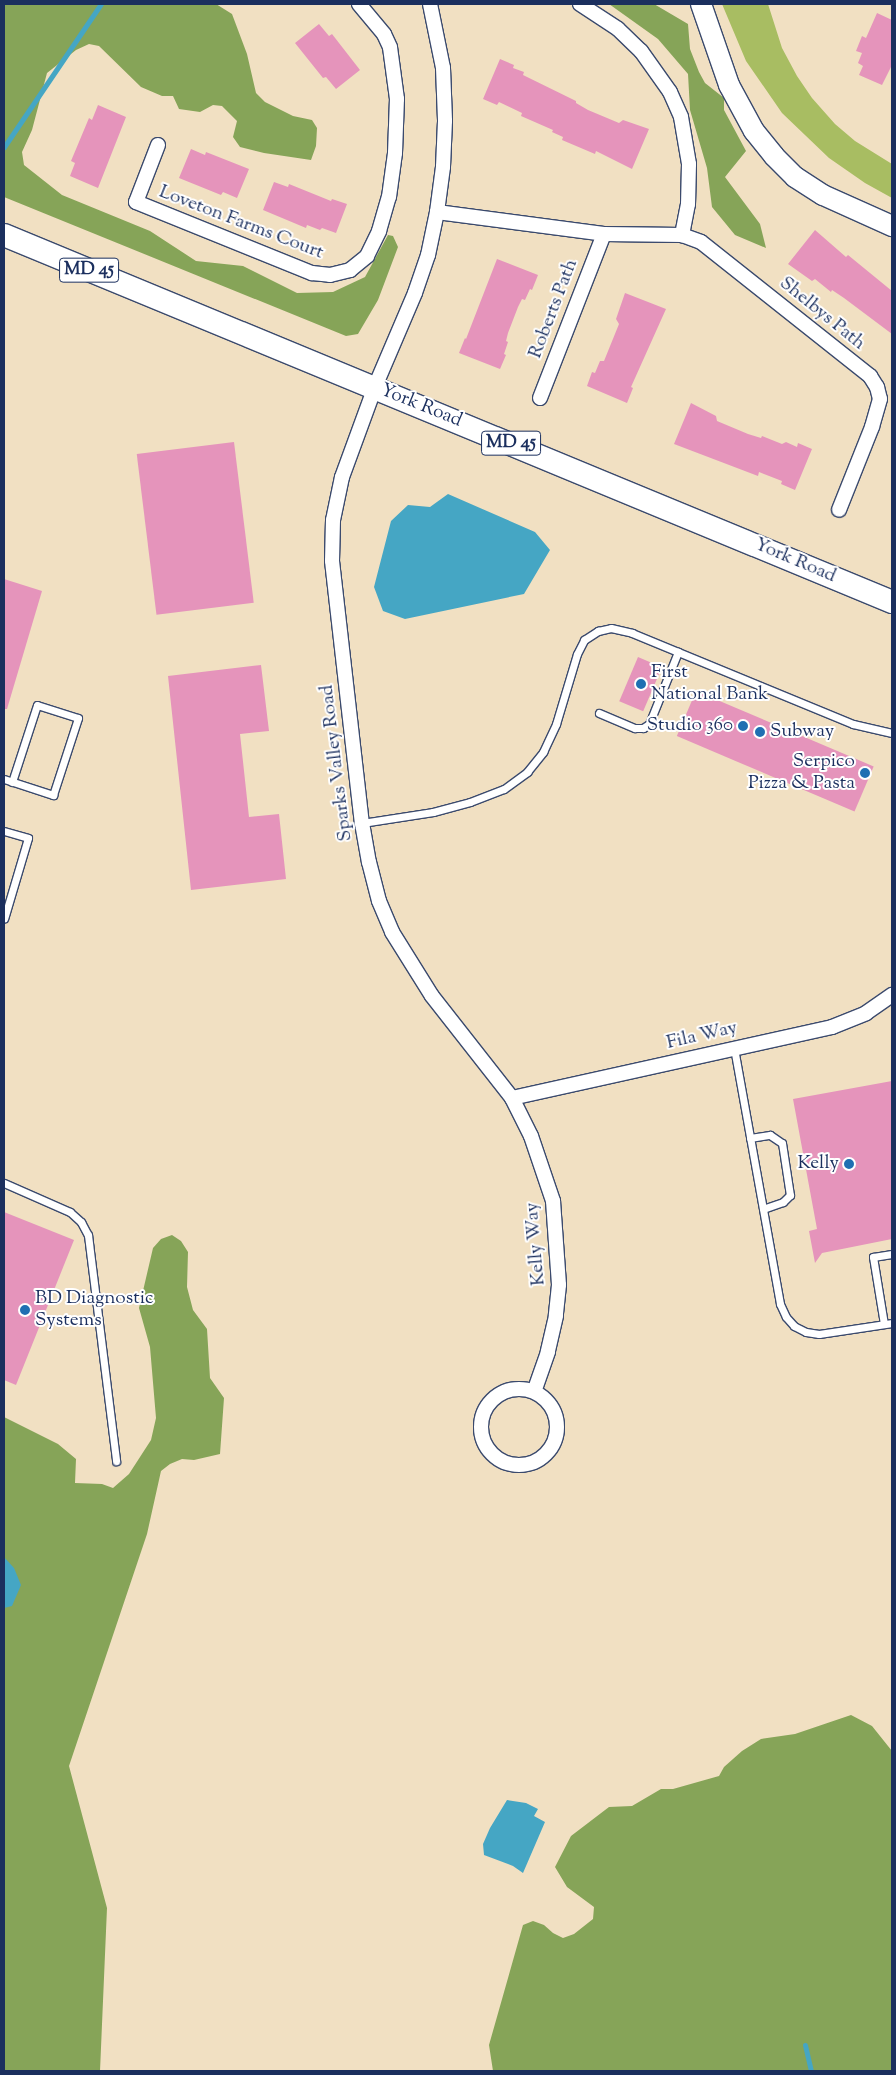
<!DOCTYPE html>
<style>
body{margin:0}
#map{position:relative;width:896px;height:2075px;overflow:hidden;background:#f1e0c2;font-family:"Sorts Mill Goudy",serif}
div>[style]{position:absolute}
.green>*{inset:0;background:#a8bd62}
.forest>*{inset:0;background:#86a458}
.water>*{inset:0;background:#45a6c4}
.stream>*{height:5px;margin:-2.5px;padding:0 2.5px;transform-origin:2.5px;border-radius:2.5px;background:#45a6c4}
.building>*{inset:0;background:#e594bb;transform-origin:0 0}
.roads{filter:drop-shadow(1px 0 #3b4a6d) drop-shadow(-1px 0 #3b4a6d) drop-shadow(0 1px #3b4a6d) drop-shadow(0 -1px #3b4a6d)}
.lane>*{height:7px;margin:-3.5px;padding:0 3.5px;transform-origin:3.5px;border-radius:3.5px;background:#fff}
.street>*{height:14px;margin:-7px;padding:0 7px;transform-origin:7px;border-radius:7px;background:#fff}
.street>.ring{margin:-7px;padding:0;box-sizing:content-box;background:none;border:14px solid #fff;border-radius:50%}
.secondary>*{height:20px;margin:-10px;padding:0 10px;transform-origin:10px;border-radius:10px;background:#fff}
.primary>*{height:22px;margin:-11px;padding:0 11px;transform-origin:11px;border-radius:11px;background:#fff}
.dots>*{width:14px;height:14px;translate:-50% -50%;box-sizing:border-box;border:2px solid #fff;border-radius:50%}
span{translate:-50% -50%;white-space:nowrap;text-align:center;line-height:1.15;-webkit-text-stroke:4px #fff;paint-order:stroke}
.shield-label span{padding:1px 4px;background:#fff;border:1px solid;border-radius:4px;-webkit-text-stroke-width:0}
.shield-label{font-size:18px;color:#1b2f5e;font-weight:700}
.street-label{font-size:19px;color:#1b2f5e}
.poi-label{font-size:19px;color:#1b2f5e}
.left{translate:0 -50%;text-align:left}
.right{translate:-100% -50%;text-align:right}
.frame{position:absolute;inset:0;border:5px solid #1b2f5e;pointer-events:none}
</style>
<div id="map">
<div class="green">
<div style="clip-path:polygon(722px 4px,768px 4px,782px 48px,797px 76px,812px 98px,835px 124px,855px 141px,892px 164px,892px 198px,865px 183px,829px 158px,782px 113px,746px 61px)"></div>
</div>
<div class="forest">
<div style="clip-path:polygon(4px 4px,216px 4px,232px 14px,247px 54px,256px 93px,265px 102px,293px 116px,312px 120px,317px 128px,316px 146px,311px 160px,264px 153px,240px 147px,233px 137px,237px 121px,222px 106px,213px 105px,200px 112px,179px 109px,173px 96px,162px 96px,141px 87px,99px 46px,89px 44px,76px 50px,47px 73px,32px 130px,22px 152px,24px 165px,62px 195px,150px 231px,196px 261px,243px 266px,297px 293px,333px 292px,365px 277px,388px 235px,393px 236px,398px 247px,378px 300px,358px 334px,346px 336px,4px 197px)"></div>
<div style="clip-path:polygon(609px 4px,654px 4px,688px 24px,690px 49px,699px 72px,705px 83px,724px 98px,724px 110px,746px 151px,725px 177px,760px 224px,766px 248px,735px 235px,712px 207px,707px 168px,690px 110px,688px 74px,658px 39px)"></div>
<div style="clip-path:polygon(172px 1235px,181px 1241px,188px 1252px,187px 1287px,193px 1310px,207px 1329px,210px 1378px,224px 1398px,220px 1454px,194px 1460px,182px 1459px,170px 1464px,161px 1471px,147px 1534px,69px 1766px,107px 1908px,100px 2071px,4px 2071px,4px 1417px,58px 1444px,76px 1459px,75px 1483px,102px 1484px,113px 1488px,129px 1474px,151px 1440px,156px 1418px,150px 1347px,139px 1308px,153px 1248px,161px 1239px)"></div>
<div style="clip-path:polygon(851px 1715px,872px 1726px,892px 1751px,892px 2071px,493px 2071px,489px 2045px,523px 1925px,533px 1921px,544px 1925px,553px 1933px,563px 1938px,574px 1934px,593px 1919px,594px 1907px,567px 1887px,555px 1867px,571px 1836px,609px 1807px,632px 1806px,661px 1789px,673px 1789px,719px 1776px,724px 1767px,742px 1751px,761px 1739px,795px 1734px)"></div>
</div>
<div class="water">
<div style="clip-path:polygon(448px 494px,535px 532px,550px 550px,524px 594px,405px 619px,383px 611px,374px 587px,391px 521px,408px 505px,430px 507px)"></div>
<div style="clip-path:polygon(4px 1557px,14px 1568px,21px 1585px,12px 1606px,4px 1608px)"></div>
<div style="clip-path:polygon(507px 1800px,526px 1803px,538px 1809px,534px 1816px,545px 1822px,523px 1873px,513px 1866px,484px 1855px,483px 1844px,490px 1828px)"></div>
</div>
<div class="stream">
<div style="left:4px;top:147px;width:173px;rotate:-55.9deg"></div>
<div style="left:805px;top:2045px;width:27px;rotate:77deg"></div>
</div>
<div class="building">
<div style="clip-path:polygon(877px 13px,892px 20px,892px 65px,882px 85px,859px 75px,863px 66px,858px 63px,862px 53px,856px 51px,862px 36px,866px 38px)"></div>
<div style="clip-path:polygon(319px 24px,329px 36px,332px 34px,360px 70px,336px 89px,326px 77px,323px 78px,295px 43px)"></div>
<div style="clip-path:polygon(500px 59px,514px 65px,513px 68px,524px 72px,523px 75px,576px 101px,576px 103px,588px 110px,619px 123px,623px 120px,649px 129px,632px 169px,596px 151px,595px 154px,562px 140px,563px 137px,552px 132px,553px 130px,521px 116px,522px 113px,499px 102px,497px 105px,483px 99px)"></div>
<div style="clip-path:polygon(98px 105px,126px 117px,98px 188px,70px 176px,75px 163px,71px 161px,89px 118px,92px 120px)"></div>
<div style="clip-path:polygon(191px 149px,205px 155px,206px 152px,249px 169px,237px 198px,223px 192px,221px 195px,179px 178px)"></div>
<div style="clip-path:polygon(274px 182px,288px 187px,289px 184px,331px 201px,332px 199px,347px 204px,336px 233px,322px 228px,320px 230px,307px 225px,306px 228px,263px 210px)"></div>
<div style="clip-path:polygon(815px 230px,846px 257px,848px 255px,892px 291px,892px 334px,844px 298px,832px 290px,831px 292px,815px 279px,812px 281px,788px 264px)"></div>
<div style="clip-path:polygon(497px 259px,538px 275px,532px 290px,530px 289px,525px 300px,522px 299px,518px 307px,508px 333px,506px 341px,508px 342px,504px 354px,506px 355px,500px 369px,459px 353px,465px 338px,466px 339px)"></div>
<div style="clip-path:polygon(625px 293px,666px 309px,631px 387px,633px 388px,627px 403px,587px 386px,592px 372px,595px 373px,600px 361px,604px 361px,619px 324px,616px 319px)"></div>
<div style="clip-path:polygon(691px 403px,716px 416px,717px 421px,748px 434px,761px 438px,762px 436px,782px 444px,786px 442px,797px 447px,798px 443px,812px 449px,795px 490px,781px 484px,782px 481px,759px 472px,758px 476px,674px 444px)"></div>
<div style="left:234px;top:442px;width:162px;height:98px;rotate:83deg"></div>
<div style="clip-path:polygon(4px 579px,42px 591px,7px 709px,4px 709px)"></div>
<div style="left:638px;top:657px;width:26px;height:48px;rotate:23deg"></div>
<div style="clip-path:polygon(261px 665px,269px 731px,240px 734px,249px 817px,279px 814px,286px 879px,191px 890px,168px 676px)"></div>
<div style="left:696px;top:691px;width:193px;height:49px;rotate:23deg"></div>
<div style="clip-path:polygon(892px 1081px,892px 1239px,822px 1253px,815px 1263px,809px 1231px,817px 1229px,793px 1099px)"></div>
<div style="clip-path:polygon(4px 1212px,74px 1240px,16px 1385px,4px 1380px)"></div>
</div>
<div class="roads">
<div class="lane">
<div style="left:599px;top:713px;width:39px;rotate:23deg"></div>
<div style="left:635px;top:728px;width:8px"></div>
<div style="left:643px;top:728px;width:7px;rotate:-34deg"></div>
<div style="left:649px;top:724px;width:78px;rotate:-68.1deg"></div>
<div style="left:4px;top:779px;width:52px;rotate:18.1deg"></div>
<div style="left:53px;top:795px;width:81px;rotate:-72deg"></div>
<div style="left:78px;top:718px;width:43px;rotate:-162.4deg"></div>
<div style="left:37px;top:705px;width:81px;rotate:108deg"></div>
<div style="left:362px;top:823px;width:72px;rotate:-8.8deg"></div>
<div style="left:433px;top:812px;width:38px;rotate:-15deg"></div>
<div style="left:470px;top:802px;width:36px;rotate:-21deg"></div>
<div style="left:504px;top:789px;width:29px;rotate:-36deg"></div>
<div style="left:527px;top:772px;width:26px;rotate:-51deg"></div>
<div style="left:543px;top:752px;width:31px;rotate:-65deg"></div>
<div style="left:556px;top:724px;width:73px;rotate:-73.3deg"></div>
<div style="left:577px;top:654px;width:16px;rotate:-63deg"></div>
<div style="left:584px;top:640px;width:17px;rotate:-33deg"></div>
<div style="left:598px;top:631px;width:13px;rotate:-13deg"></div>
<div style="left:611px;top:628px;width:22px;rotate:13deg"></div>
<div style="left:632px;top:633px;width:239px;rotate:22.4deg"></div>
<div style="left:853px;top:724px;width:40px;rotate:13deg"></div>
<div style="left:4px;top:831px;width:25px;rotate:16deg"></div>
<div style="left:28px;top:838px;width:84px;rotate:106.5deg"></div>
<div style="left:734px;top:1048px;width:260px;rotate:79.8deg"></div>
<div style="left:780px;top:1304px;width:14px;rotate:65deg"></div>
<div style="left:786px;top:1317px;width:12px;rotate:48deg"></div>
<div style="left:794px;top:1326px;width:13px;rotate:27deg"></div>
<div style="left:806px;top:1332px;width:13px;rotate:9deg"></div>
<div style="left:819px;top:1334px;width:74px;rotate:-8.6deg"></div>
<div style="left:750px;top:1138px;width:20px;rotate:-9deg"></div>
<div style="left:770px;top:1135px;width:14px;rotate:34deg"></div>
<div style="left:782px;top:1143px;width:53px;rotate:81.3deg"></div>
<div style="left:790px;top:1195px;width:10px;rotate:135deg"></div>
<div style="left:783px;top:1202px;width:21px;rotate:161deg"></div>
<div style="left:4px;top:1183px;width:72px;rotate:23.7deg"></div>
<div style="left:70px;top:1212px;width:15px;rotate:42deg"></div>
<div style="left:81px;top:1222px;width:15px;rotate:62deg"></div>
<div style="left:88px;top:1235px;width:228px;rotate:82.9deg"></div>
<div style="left:884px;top:1324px;width:68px;rotate:-99.3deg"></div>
<div style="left:873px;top:1257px;width:19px;rotate:-9deg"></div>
</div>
<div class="street">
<div style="left:430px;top:4px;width:65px;rotate:78.5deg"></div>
<div style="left:443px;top:68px;width:53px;rotate:87.8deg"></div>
<div style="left:445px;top:121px;width:46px;rotate:92.5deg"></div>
<div style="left:443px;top:167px;width:45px;rotate:97.6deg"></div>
<div style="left:437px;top:212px;width:44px;rotate:101.8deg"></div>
<div style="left:428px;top:255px;width:40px;rotate:108.9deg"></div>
<div style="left:415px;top:293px;width:102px;rotate:113.1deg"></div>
<div style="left:375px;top:387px;width:96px;rotate:110.1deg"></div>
<div style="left:342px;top:477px;width:44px;rotate:101.8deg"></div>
<div style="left:333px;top:520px;width:41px;rotate:91.4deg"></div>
<div style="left:332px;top:561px;width:264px;rotate:83.5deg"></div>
<div style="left:362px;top:823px;width:40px;rotate:80deg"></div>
<div style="left:369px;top:862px;width:40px;rotate:75.6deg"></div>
<div style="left:379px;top:901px;width:34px;rotate:67deg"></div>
<div style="left:392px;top:932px;width:75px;rotate:58deg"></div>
<div style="left:432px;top:996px;width:130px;rotate:51.9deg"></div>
<div style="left:512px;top:1098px;width:42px;rotate:63.4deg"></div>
<div style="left:531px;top:1136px;width:69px;rotate:71.3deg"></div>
<div style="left:553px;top:1201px;width:84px;rotate:85.9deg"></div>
<div style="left:559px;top:1285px;width:31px;rotate:96deg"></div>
<div style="left:556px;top:1316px;width:37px;rotate:103deg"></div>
<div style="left:548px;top:1352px;width:42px;rotate:109.3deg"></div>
<div style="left:580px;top:4px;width:45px;rotate:33.3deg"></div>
<div style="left:618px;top:29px;width:32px;rotate:44deg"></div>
<div style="left:641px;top:51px;width:50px;rotate:54.7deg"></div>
<div style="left:670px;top:92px;width:27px;rotate:66deg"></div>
<div style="left:681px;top:117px;width:48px;rotate:80.3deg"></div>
<div style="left:689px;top:164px;width:40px;rotate:91.4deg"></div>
<div style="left:688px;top:204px;width:32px;rotate:101deg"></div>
<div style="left:158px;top:145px;width:61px;rotate:111.1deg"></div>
<div style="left:136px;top:202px;width:190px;rotate:22deg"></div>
<div style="left:312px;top:273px;width:18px;rotate:6deg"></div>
<div style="left:330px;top:275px;width:21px;rotate:-14deg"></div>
<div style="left:350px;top:270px;width:22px;rotate:-39deg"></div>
<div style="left:367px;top:256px;width:28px;rotate:-64deg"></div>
<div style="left:379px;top:231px;width:35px;rotate:-74deg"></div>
<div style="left:389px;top:197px;width:44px;rotate:-82.2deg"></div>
<div style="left:395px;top:153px;width:54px;rotate:-87.9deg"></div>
<div style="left:397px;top:99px;width:52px;rotate:-97.7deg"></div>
<div style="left:390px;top:47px;width:14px;rotate:-115deg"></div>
<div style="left:384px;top:34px;width:39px;rotate:-130deg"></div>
<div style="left:437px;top:212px;width:168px;rotate:7.5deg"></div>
<div style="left:604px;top:234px;width:78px;rotate:0.7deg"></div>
<div style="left:682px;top:235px;width:20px;rotate:20deg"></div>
<div style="left:701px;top:242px;width:216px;rotate:38.4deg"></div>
<div style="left:870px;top:376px;width:13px;rotate:58deg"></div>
<div style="left:877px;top:387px;width:12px;rotate:76deg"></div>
<div style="left:880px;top:399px;width:29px;rotate:106deg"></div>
<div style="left:872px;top:427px;width:89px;rotate:111.7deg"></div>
<div style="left:540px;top:398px;width:176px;rotate:-68.7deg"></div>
<div style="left:512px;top:1098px;width:328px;rotate:-12.5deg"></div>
<div style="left:832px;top:1027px;width:37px;rotate:-22deg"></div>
<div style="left:866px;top:1013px;width:32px;rotate:-35deg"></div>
<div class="ring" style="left:481px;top:1389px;width:62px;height:62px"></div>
</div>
<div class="secondary">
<div style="left:701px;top:4px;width:86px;rotate:70.9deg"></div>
<div style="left:729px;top:85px;width:52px;rotate:61.5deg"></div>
<div style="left:754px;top:131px;width:32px;rotate:51deg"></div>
<div style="left:774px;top:156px;width:30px;rotate:45deg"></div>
<div style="left:795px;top:177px;width:33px;rotate:33deg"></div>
<div style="left:823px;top:195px;width:76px;rotate:24.2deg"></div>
</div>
<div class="primary">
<div style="left:4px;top:235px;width:961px;rotate:22.45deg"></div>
</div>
</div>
<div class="dots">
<div style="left:641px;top:684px;background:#1f6fb2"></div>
<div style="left:743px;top:726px;background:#1f6fb2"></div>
<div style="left:760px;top:732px;background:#1f6fb2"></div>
<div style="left:865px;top:773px;background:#1f6fb2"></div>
<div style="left:849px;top:1164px;background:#1f6fb2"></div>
<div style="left:25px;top:1310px;background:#1f6fb2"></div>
</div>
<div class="shield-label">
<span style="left:89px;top:270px">MD 45</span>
<span style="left:511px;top:443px">MD 45</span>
</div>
<div class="street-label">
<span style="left:241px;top:223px;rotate:21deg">Loveton Farms Court</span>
<span style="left:554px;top:309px;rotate:-69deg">Roberts Path</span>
<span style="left:822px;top:314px;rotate:39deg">Shelbys Path</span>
<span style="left:421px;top:406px;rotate:22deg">York Road</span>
<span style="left:795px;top:561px;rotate:23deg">York Road</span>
<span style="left:337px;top:763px;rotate:-97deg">Sparks Valley Road</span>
<span style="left:702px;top:1036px;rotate:-13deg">Fila Way</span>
<span style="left:536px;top:1244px;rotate:-95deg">Kelly Way</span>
</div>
<div class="poi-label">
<span class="left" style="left:651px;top:684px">First<br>National Bank</span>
<span class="right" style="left:733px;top:726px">Studio 360</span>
<span class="left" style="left:770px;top:732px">Subway</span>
<span class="right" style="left:855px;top:773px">Serpico<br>Pizza &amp; Pasta</span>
<span class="right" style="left:839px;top:1164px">Kelly</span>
<span class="left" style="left:35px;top:1310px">BD Diagnostic<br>Systems</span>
</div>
<div class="frame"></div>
</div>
